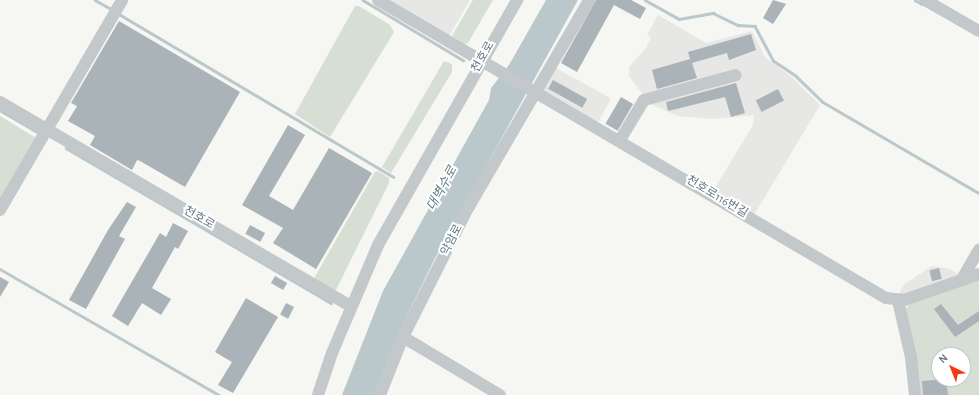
<!DOCTYPE html>
<meta charset="utf-8">
<style>
body{margin:0}
#map{position:relative;width:979px;height:395px;overflow:hidden;background:#f6f6f2;font-family:"Alegreya Sans","Noto Sans KR",sans-serif}
div>[style]{position:absolute}
.built>*{inset:0;background:#e7e7e5;transform-origin:0 0}
.green>*{inset:0;background:#d7ded3}
.water>*{inset:0;background:#bac8cc}
.stream>*{height:2.5px;margin:-1.25px;padding:0 1.25px;transform-origin:1.25px;border-radius:1.25px;background:#bac8cc}
.building>*{inset:0;background:#a9b3b8;transform-origin:0 0}
.minor>*{height:12px;margin:-6px;padding:0 6px;transform-origin:6px;border-radius:6px;background:#c3c8cb}
span{translate:-50% -50%;white-space:nowrap;text-align:center;line-height:1.15;-webkit-text-stroke:4px #fff;paint-order:stroke}
.street-label{font-size:12px;color:#627886}
.water-label{font-size:13px;color:#5e7b83;font-style:italic}
.north{position:absolute;left:931px;top:347px;width:40px;height:40px;box-sizing:border-box;background:#fff;border:1px solid #c0c9cf;border-radius:50%;rotate:317deg;font-size:11px;font-weight:700;line-height:16px;text-align:center;color:#627886}
.north::after{content:'';display:block;margin:auto;width:14px;height:18px;background:#f33a15;clip-path:polygon(50% 0,100% 100%,50% 72%,0 100%)}
</style>
<div id="map">
<div class="built">
<div style="clip-path:polygon(387px 0,470px 0,449px 36px)"></div>
<div style="clip-path:polygon(658px 15px,706px 43px,752px 31px,765px 57px,792px 77px,820px 105px,754px 215px,713px 191px,753px 125px,754px 115px,713px 119px,678px 116px,650px 104px,629px 76px,629px 67px,645px 49px,651px 38px,647px 35px)"></div>
<div style="left:556px;top:68px;width:63px;height:28px;rotate:29deg"></div>
<div style="clip-path:polygon(932px 266px,950px 269px,960px 275px,904px 298px,899px 294px,903px 285px)"></div>
</div>
<div class="green">
<div style="clip-path:polygon(473px 0,493px 0,468px 43px,464px 44px,452px 36px)"></div>
<div style="clip-path:polygon(355px 6px,359px 6px,390px 25px,394px 32px,330px 137px,295px 114px)"></div>
<div style="clip-path:polygon(444px 61px,452px 64px,452px 72px,391px 173px,382px 167px)"></div>
<div style="clip-path:polygon(0 116px,36px 138px,0 202px)"></div>
<div style="clip-path:polygon(378px 171px,389px 178px,389px 183px,335px 292px,313px 280px,375px 172px)"></div>
<div style="clip-path:polygon(evenodd,979px 278px,979px 395px,919px 395px,906px 309px,909px 304px,979px 278px,939px 355px,963px 355px,963px 379px,939px 379px,939px 355px)"></div>
</div>
<div class="water">
<div style="clip-path:polygon(546px 0,578px 0,435px 258px,399px 332px,374px 395px,342px 395px,383px 291px,489px 100px,491px 88px,509px 65px)"></div>
</div>
<div class="stream">
<div style="left:95px;top:0;width:18px;rotate:29deg"></div>
<div style="left:363px;top:0;width:117px;rotate:31deg"></div>
<div style="left:645px;top:0;width:39px;rotate:29deg"></div>
<div style="left:679px;top:19px;width:35px;rotate:-10deg"></div>
<div style="left:713px;top:13px;width:28px;rotate:26deg"></div>
<div style="left:738px;top:25px;width:17px;rotate:3deg"></div>
<div style="left:755px;top:26px;width:40px;rotate:62deg"></div>
<div style="left:774px;top:61px;width:27px;rotate:34deg"></div>
<div style="left:796px;top:76px;width:37px;rotate:44deg"></div>
<div style="left:823px;top:102px;width:181px;rotate:30.3deg"></div>
<div style="left:915px;top:0;width:8px;rotate:30deg"></div>
<div style="left:119px;top:14px;width:319px;rotate:30.7deg"></div>
<div style="left:0;top:110px;width:45px;rotate:30.5deg"></div>
<div style="left:66px;top:148px;width:307px;rotate:30.3deg"></div>
<div style="left:0;top:269px;width:253px;rotate:29.9deg"></div>
</div>
<div class="building">
<div style="clip-path:polygon(596px 0,631px 0,646px 8px,640px 19px,614px 5px,577px 72px,561px 63px)"></div>
<div style="clip-path:polygon(773px 0,786px 4px,773px 24px,763px 18px)"></div>
<div style="clip-path:polygon(119px 21px,240px 92px,185px 187px,140px 161px,137px 160px,132px 170px,90px 145px,95px 136px,68px 121px,77px 106px,71px 103px)"></div>
<div style="clip-path:polygon(751px 34px,756px 50px,729px 60px,727px 53px,692px 63px,697px 78px,657px 89px,652px 70px,690px 59px,688px 52px)"></div>
<div style="left:553px;top:80px;width:39px;height:10px;rotate:29deg"></div>
<div style="clip-path:polygon(736px 83px,745px 113px,731px 117px,725px 97px,668px 111px,666px 102px)"></div>
<div style="left:778px;top:89px;width:13px;height:25px;rotate:63deg"></div>
<div style="left:621px;top:97px;width:14px;height:31px;rotate:30deg"></div>
<div style="clip-path:polygon(288px 125px,305px 135px,269px 196px,293px 210px,329px 148px,372px 173px,316px 269px,273px 243px,283px 228px,242px 205px)"></div>
<div style="clip-path:polygon(127px 202px,136px 207px,119px 236px,125px 239px,86px 309px,69px 300px,108px 230px)"></div>
<div style="clip-path:polygon(173px 223px,188px 231px,178px 249px,175px 247px,152px 288px,171px 299px,161px 315px,142px 303px,128px 326px,112px 316px,160px 233px,166px 237px)"></div>
<div style="left:250px;top:225px;width:17px;height:10px;rotate:28deg"></div>
<div style="left:939px;top:268px;width:11px;height:10px;rotate:75deg"></div>
<div style="left:275px;top:276px;width:14px;height:8px;rotate:30deg"></div>
<div style="clip-path:polygon(0 277px,9px 282px,0 297px)"></div>
<div style="clip-path:polygon(246px 298px,278px 317px,233px 393px,218px 385px,232px 362px,215px 352px)"></div>
<div style="left:286px;top:303px;width:9px;height:13px;rotate:27deg"></div>
<div style="clip-path:polygon(941px 304px,958px 325px,979px 311px,979px 321px,955px 337px,934px 309px)"></div>
<div style="clip-path:polygon(946px 379px,948px 395px,923px 395px,922px 381px)"></div>
</div>
<div class="minor">
<div style="left:378px;top:0;width:589px;rotate:30.4deg"></div>
<div style="left:886px;top:298px;width:18px;rotate:6deg"></div>
<div style="left:904px;top:300px;width:79px;rotate:-19.1deg"></div>
<div style="left:925px;top:0;width:62px;rotate:29.9deg"></div>
<div style="left:0;top:102px;width:406px;rotate:30.2deg"></div>
<div style="left:620px;top:140px;width:47px;rotate:-59deg"></div>
<div style="left:644px;top:100px;width:95px;rotate:-15.2deg"></div>
<div style="left:0;top:210px;width:243px;rotate:-59.8deg"></div>
<div style="left:962px;top:279px;width:34px;rotate:-60deg"></div>
<div style="left:898px;top:301px;width:57px;rotate:76.9deg"></div>
<div style="left:911px;top:357px;width:38px;rotate:84deg"></div>
<div style="left:403px;top:337px;width:113px;rotate:30.9deg"></div>
<div style="left:318px;top:395px;width:44px;rotate:-71.6deg"></div>
<div style="left:332px;top:353px;width:117px;rotate:-66.9deg"></div>
<div style="left:378px;top:245px;width:282px;rotate:-60.4deg"></div>
<div style="left:380px;top:395px;width:62px;rotate:-68.4deg"></div>
<div style="left:403px;top:337px;width:142px;rotate:-63.3deg"></div>
<div style="left:467px;top:210px;width:243px;rotate:-59.8deg"></div>
</div>
<div class="street-label">
<span style="left:483px;top:57px;rotate:-60deg">천호로</span>
<span style="left:717px;top:197px;rotate:31deg">천호로116번길</span>
<span style="left:199px;top:218px;rotate:30deg">천호로</span>
<span style="left:452px;top:240px;rotate:-63deg">약암로</span>
</div>
<div class="water-label">
<span style="left:443px;top:189px;rotate:-61deg">대벽수로</span>
</div>
<div class="north">N</div>
</div>
